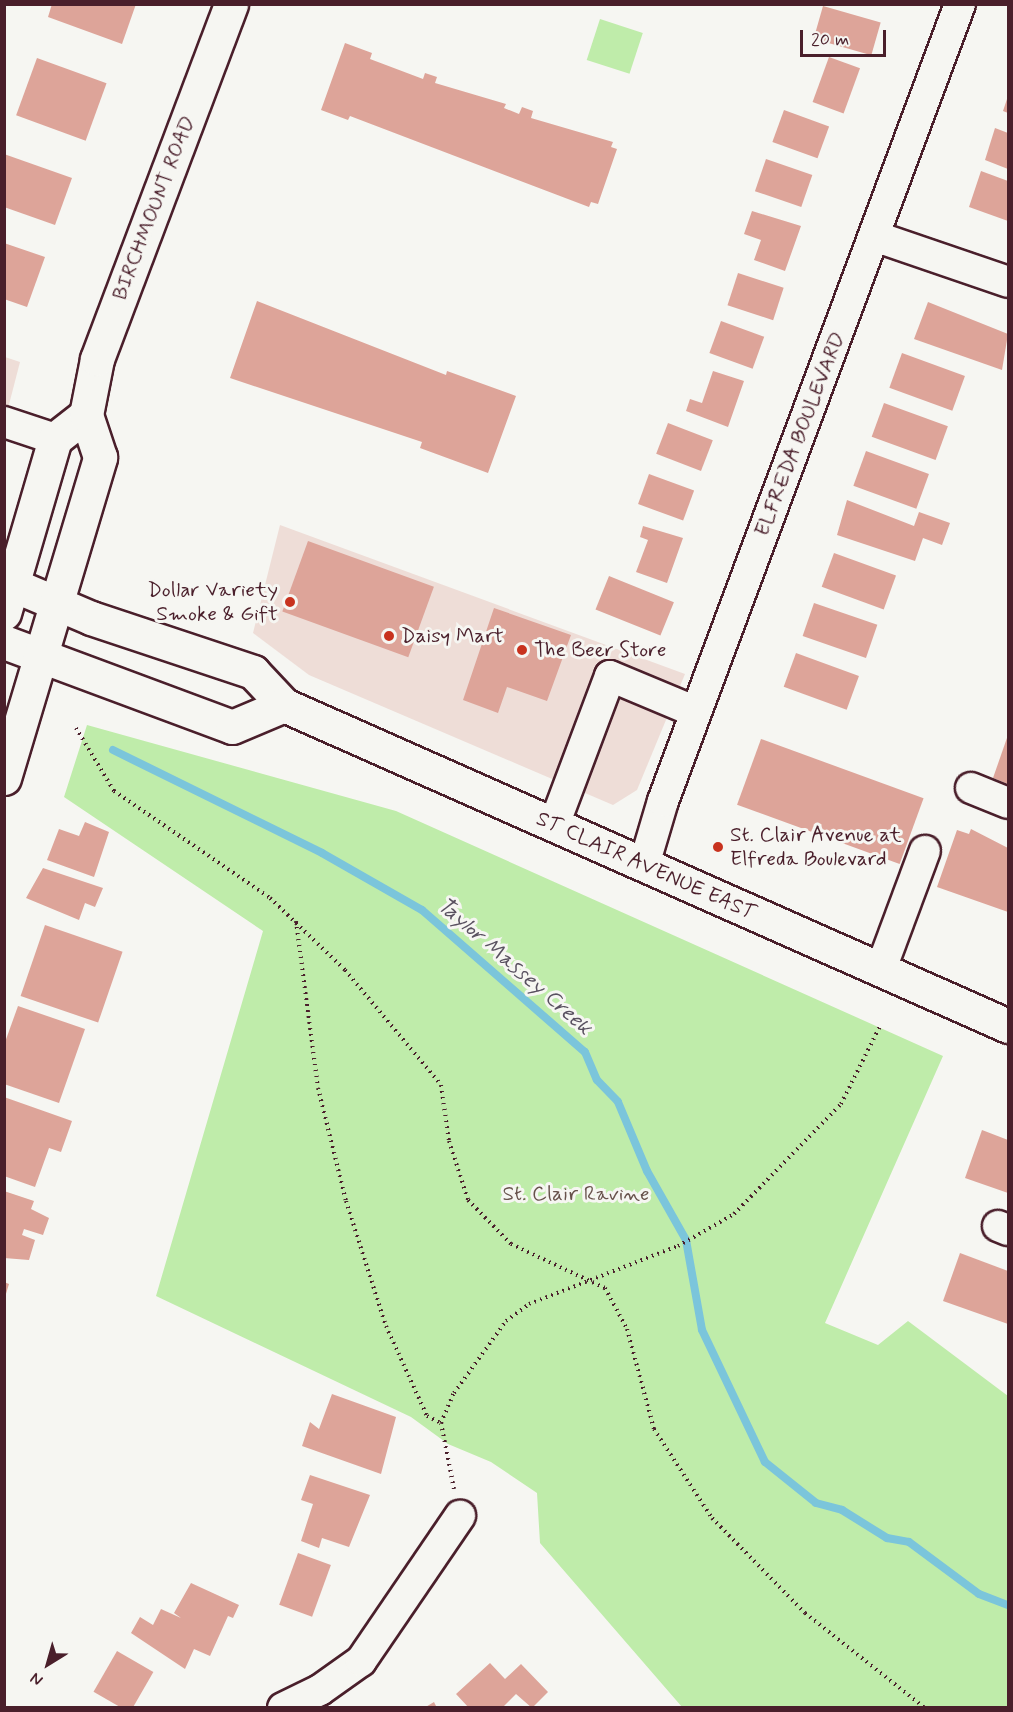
<!DOCTYPE html>
<style>
body{margin:0}
#map{position:relative;width:1013px;height:1712px;overflow:hidden;background:#f6f6f2;font-family:Mynerve,sans-serif}
div>[style]{position:absolute}
.built>*{inset:0;background:#eeddd7}
.green>*{inset:0;background:#bfecaa;transform-origin:0 0}
.stream>*{height:8px;margin:-4px;padding:0 4px;transform-origin:4px;border-radius:4px;background:#7bc5db}
.building>*{inset:0;background:#dda499;transform-origin:0 0}
.path>*{height:4px;margin-top:-2px;transform-origin:0;background:repeating-linear-gradient(90deg,#4a1f2b 0 1.5px,transparent 0 6px)}
.roads{filter:drop-shadow(2px 0 #4a1f2b) drop-shadow(-2px 0 #4a1f2b) drop-shadow(0 2px #4a1f2b) drop-shadow(0 -2px #4a1f2b)}
.minor>*{height:30px;margin:-15px;padding:0 15px;transform-origin:15px;border-radius:15px;background:#f6f6f2}
.major>*{height:33px;margin:-16.5px;padding:0 16.5px;transform-origin:16.5px;border-radius:16.5px;background:#f6f6f2}
.dots>*{width:16px;height:16px;translate:-50% -50%;box-sizing:border-box;border:3px solid #f6f6f2;border-radius:50%}
span{translate:-50% -50%;white-space:nowrap;text-align:center;line-height:1.15;-webkit-text-stroke:6px #f6f6f2;paint-order:stroke}
.street-label{font-size:21px;color:#4a1f2b}
.poi-label{font-size:21px;color:#4a1f2b}
.right{translate:-100% -50%;text-align:right}
.left{translate:0 -50%;text-align:left}
.park-label{font-size:21px;color:#67524b}
.water-label{font-size:22px;color:#595160;font-style:italic}
.frame{position:absolute;inset:0;border:6px solid #4a1f2b;pointer-events:none}
.north{position:absolute;left:18px;top:1634px;width:60px;height:60px;-webkit-text-stroke:4px #f6f6f2;paint-order:stroke;rotate:217deg;font-size:16px;font-weight:700;line-height:24px;text-align:center;color:#4a1f2b}
.north::after{content:'';display:block;margin:auto;width:21px;height:27px;background:#4a1f2b;clip-path:polygon(50% 0,100% 100%,50% 72%,0 100%)}
.scale{position:absolute;left:800px;top:30px;width:86px;height:27px;box-sizing:border-box;border:3px solid #4a1f2b;border-top:0;padding-left:8px;font-size:18px;line-height:21px;white-space:nowrap;color:#4a1f2b;-webkit-text-stroke:4px #f6f6f2;paint-order:stroke}
</style>
<div id="map">
<div class="built">
<div style="clip-path:polygon(5px 357px,20px 362px,5px 420px)"></div>
<div style="clip-path:polygon(280px 525px,685px 674px,637px 790px,613px 805px,309px 675px,253px 633px)"></div>
</div>
<div class="green">
<div style="left:600px;top:19px;width:45px;height:43px;rotate:18deg"></div>
<div style="clip-path:polygon(87px 725px,396px 811px,943px 1056px,825px 1323px,878px 1345px,908px 1321px,1008px 1396px,1008px 1707px,682px 1707px,540px 1543px,537px 1493px,491px 1462px,448px 1444px,411px 1417px,156px 1296px,263px 931px,64px 797px)"></div>
</div>
<div class="stream">
<div style="left:113px;top:750px;width:233px;rotate:26.2deg"></div>
<div style="left:322px;top:853px;width:115px;rotate:29.7deg"></div>
<div style="left:422px;top:910px;width:216px;rotate:41.1deg"></div>
<div style="left:585px;top:1052px;width:30px;rotate:67deg"></div>
<div style="left:597px;top:1080px;width:30px;rotate:46deg"></div>
<div style="left:618px;top:1102px;width:75px;rotate:67.2deg"></div>
<div style="left:647px;top:1171px;width:79px;rotate:60.5deg"></div>
<div style="left:686px;top:1240px;width:91px;rotate:79.9deg"></div>
<div style="left:702px;top:1330px;width:146px;rotate:64.5deg"></div>
<div style="left:765px;top:1462px;width:65px;rotate:38.8deg"></div>
<div style="left:816px;top:1503px;width:27px;rotate:15deg"></div>
<div style="left:842px;top:1510px;width:53px;rotate:31.9deg"></div>
<div style="left:887px;top:1538px;width:22px;rotate:10deg"></div>
<div style="left:909px;top:1542px;width:87px;rotate:36.6deg"></div>
<div style="left:979px;top:1594px;width:31px;rotate:21deg"></div>
</div>
<div class="building">
<div style="clip-path:polygon(52px 4px,136px 4px,122px 44px,48px 17px)"></div>
<div style="left:823px;top:6px;width:60px;height:34px;rotate:16deg"></div>
<div style="clip-path:polygon(345px 43px,372px 53px,370px 59px,423px 79px,425px 73px,437px 77px,435px 83px,506px 104px,504px 108px,519px 114px,522px 107px,533px 111px,531px 118px,613px 142px,611px 147px,617px 149px,598px 204px,591px 202px,589px 207px,350px 116px,348px 120px,321px 110px)"></div>
<div style="left:829px;top:57px;width:33px;height:48px;rotate:20deg"></div>
<div style="left:37px;top:58px;width:74px;height:61px;rotate:20deg"></div>
<div style="clip-path:polygon(1008px 96px,1008px 113px,1003px 111px)"></div>
<div style="left:784px;top:110px;width:48px;height:34px;rotate:20deg"></div>
<div style="clip-path:polygon(995px 128px,1008px 133px,1008px 169px,985px 160px)"></div>
<div style="clip-path:polygon(4px 154px,72px 178px,55px 225px,4px 207px)"></div>
<div style="left:766px;top:159px;width:49px;height:34px;rotate:19deg"></div>
<div style="clip-path:polygon(981px 171px,1008px 181px,1008px 221px,969px 207px)"></div>
<div style="clip-path:polygon(752px 211px,801px 226px,785px 271px,754px 260px,761px 240px,744px 234px)"></div>
<div style="clip-path:polygon(4px 243px,45px 257px,27px 307px,4px 299px)"></div>
<div style="left:738px;top:273px;width:48px;height:34px;rotate:18deg"></div>
<div style="clip-path:polygon(257px 301px,446px 375px,447px 371px,516px 396px,488px 473px,420px 448px,422px 442px,230px 378px)"></div>
<div style="clip-path:polygon(928px 302px,1008px 334px,1002px 370px,914px 339px)"></div>
<div style="left:721px;top:321px;width:46px;height:34px;rotate:20deg"></div>
<div style="left:902px;top:353px;width:67px;height:37px;rotate:20deg"></div>
<div style="clip-path:polygon(713px 371px,744px 381px,728px 427px,686px 411px,690px 399px,702px 403px)"></div>
<div style="left:884px;top:403px;width:68px;height:36px;rotate:20deg"></div>
<div style="left:668px;top:423px;width:48px;height:33px;rotate:21deg"></div>
<div style="left:866px;top:451px;width:67px;height:37px;rotate:20deg"></div>
<div style="left:649px;top:474px;width:48px;height:32px;rotate:20deg"></div>
<div style="clip-path:polygon(847px 500px,914px 526px,919px 512px,950px 523px,942px 545px,923px 538px,915px 561px,837px 535px)"></div>
<div style="clip-path:polygon(643px 526px,683px 538px,667px 583px,636px 572px,648px 540px,640px 537px)"></div>
<div style="left:308px;top:541px;width:134px;height:75px;rotate:20deg"></div>
<div style="left:834px;top:553px;width:66px;height:36px;rotate:20deg"></div>
<div style="left:609px;top:576px;width:70px;height:36px;rotate:22deg"></div>
<div style="left:814px;top:603px;width:67px;height:35px;rotate:19deg"></div>
<div style="clip-path:polygon(494px 608px,571px 635px,547px 701px,507px 687px,498px 713px,463px 700px)"></div>
<div style="left:796px;top:653px;width:67px;height:36px;rotate:20deg"></div>
<div style="clip-path:polygon(1008px 735px,1008px 784px,993px 778px)"></div>
<div style="left:761px;top:739px;width:173px;height:70px;rotate:20deg"></div>
<div style="clip-path:polygon(85px 822px,109px 832px,94px 877px,47px 860px,59px 829px,79px 836px)"></div>
<div style="clip-path:polygon(971px 829px,1008px 848px,1008px 912px,937px 887px,957px 830px,969px 834px)"></div>
<div style="clip-path:polygon(43px 868px,103px 888px,95px 907px,85px 903px,79px 920px,26px 898px)"></div>
<div style="left:45px;top:925px;width:82px;height:75px;rotate:19deg"></div>
<div style="clip-path:polygon(18px 1006px,85px 1029px,59px 1103px,4px 1084px,4px 1045px)"></div>
<div style="clip-path:polygon(4px 1097px,72px 1121px,61px 1152px,49px 1148px,35px 1187px,4px 1176px)"></div>
<div style="clip-path:polygon(982px 1130px,1008px 1140px,1008px 1193px,965px 1178px)"></div>
<div style="clip-path:polygon(4px 1191px,34px 1201px,31px 1209px,49px 1218px,43px 1235px,24px 1229px,22px 1235px,35px 1240px,29px 1260px,4px 1258px)"></div>
<div style="clip-path:polygon(960px 1253px,1008px 1271px,1008px 1324px,943px 1301px)"></div>
<div style="clip-path:polygon(4px 1282px,9px 1284px,5px 1297px,4px 1297px)"></div>
<div style="clip-path:polygon(332px 1394px,396px 1417px,381px 1474px,302px 1446px,310px 1422px,319px 1429px)"></div>
<div style="clip-path:polygon(310px 1475px,370px 1495px,349px 1547px,322px 1538px,319px 1548px,301px 1541px,313px 1504px,301px 1500px)"></div>
<div style="left:298px;top:1553px;width:35px;height:55px;rotate:20deg"></div>
<div style="clip-path:polygon(191px 1583px,239px 1605px,233px 1618px,228px 1616px,210px 1656px,194px 1649px,185px 1669px,131px 1633px,140px 1617px,153px 1625px,161px 1609px,181px 1618px,174px 1613px)"></div>
<div style="left:117px;top:1651px;width:42px;height:47px;rotate:30deg"></div>
<div style="clip-path:polygon(490px 1663px,505px 1679px,521px 1664px,548px 1692px,532px 1708px,516px 1694px,502px 1708px,469px 1708px,456px 1694px)"></div>
<div style="clip-path:polygon(434px 1702px,437px 1708px,424px 1708px)"></div>
</div>
<div class="path">
<div style="left:76px;top:728px;width:74px;rotate:58.9deg"></div>
<div style="left:114px;top:791px;width:189px;rotate:34.4deg"></div>
<div style="left:270px;top:898px;width:104px;rotate:43.8deg"></div>
<div style="left:345px;top:970px;width:150px;rotate:50.1deg"></div>
<div style="left:441px;top:1085px;width:57px;rotate:81.9deg"></div>
<div style="left:449px;top:1141px;width:62px;rotate:72.1deg"></div>
<div style="left:468px;top:1200px;width:62px;rotate:45.7deg"></div>
<div style="left:511px;top:1244px;width:104px;rotate:25.1deg"></div>
<div style="left:605px;top:1288px;width:47px;rotate:61.8deg"></div>
<div style="left:627px;top:1329px;width:104px;rotate:74.9deg"></div>
<div style="left:654px;top:1429px;width:106px;rotate:56.9deg"></div>
<div style="left:712px;top:1518px;width:133px;rotate:45.6deg"></div>
<div style="left:805px;top:1613px;width:153px;rotate:38.4deg"></div>
<div style="left:296px;top:921px;width:168px;rotate:82.5deg"></div>
<div style="left:318px;top:1088px;width:116px;rotate:76.1deg"></div>
<div style="left:346px;top:1201px;width:131px;rotate:72.3deg"></div>
<div style="left:386px;top:1326px;width:99px;rotate:65.5deg"></div>
<div style="left:427px;top:1416px;width:16px;rotate:27deg"></div>
<div style="left:454px;top:1489px;width:67px;rotate:-101.1deg"></div>
<div style="left:441px;top:1423px;width:33px;rotate:-67deg"></div>
<div style="left:454px;top:1393px;width:89px;rotate:-54.2deg"></div>
<div style="left:506px;top:1321px;width:29px;rotate:-36deg"></div>
<div style="left:529px;top:1304px;width:160px;rotate:-21.3deg"></div>
<div style="left:678px;top:1246px;width:64px;rotate:-29.7deg"></div>
<div style="left:734px;top:1214px;width:153px;rotate:-45.8deg"></div>
<div style="left:841px;top:1104px;width:87px;rotate:-63.4deg"></div>
</div>
<div class="roads">
<div class="minor">
<div style="left:874px;top:236px;width:142px;rotate:18.9deg"></div>
<div style="left:4px;top:422px;width:54px;rotate:18.4deg"></div>
<div style="left:971px;top:788px;width:40px;rotate:22deg"></div>
<div style="left:554px;top:825px;width:159px;rotate:-69.4deg"></div>
<div style="left:610px;top:676px;width:93px;rotate:22.7deg"></div>
<div style="left:644px;top:865px;width:67px;rotate:-73.5deg"></div>
<div style="left:663px;top:801px;width:851px;rotate:-69.56deg"></div>
<div style="left:881px;top:969px;width:126px;rotate:-69.6deg"></div>
<div style="left:998px;top:1226px;width:11px;rotate:22deg"></div>
<div style="left:283px;top:1708px;width:41px;rotate:-25.9deg"></div>
<div style="left:320px;top:1690px;width:50px;rotate:-35.3deg"></div>
<div style="left:361px;top:1661px;width:176px;rotate:-55.7deg"></div>
</div>
<div class="major">
<div style="left:4px;top:581px;width:95px;rotate:23deg"></div>
<div style="left:91px;top:618px;width:171px;rotate:18.4deg"></div>
<div style="left:253px;top:672px;width:45px;rotate:46.8deg"></div>
<div style="left:284px;top:705px;width:792px;rotate:23.91deg"></div>
<div style="left:4px;top:613px;width:181px;rotate:-73.7deg"></div>
<div style="left:55px;top:439px;width:39px;rotate:-38deg"></div>
<div style="left:4px;top:642px;width:243px;rotate:20.4deg"></div>
<div style="left:232px;top:727px;width:56px;rotate:-22.9deg"></div>
<div style="left:4px;top:778px;width:335px;rotate:-73.3deg"></div>
<div style="left:100px;top:457px;width:44px;rotate:-108.4deg"></div>
<div style="left:86px;top:415px;width:57px;rotate:-78.9deg"></div>
<div style="left:97px;top:359px;width:379px;rotate:-69.3deg"></div>
</div>
</div>
<div class="dots">
<div style="left:290px;top:602px;background:#c8321e"></div>
<div style="left:389px;top:636px;background:#c8321e"></div>
<div style="left:522px;top:650px;background:#c8321e"></div>
<div style="left:718px;top:847px;background:#c8321e"></div>
</div>
<div class="street-label">
<span style="left:154px;top:208px;rotate:-69deg">BIRCHMOUNT ROAD</span>
<span style="left:800px;top:434px;rotate:-69deg">ELFREDA BOULEVARD</span>
<span style="left:646px;top:866px;rotate:24deg">ST CLAIR AVENUE EAST</span>
</div>
<div class="poi-label">
<span class="right" style="left:278px;top:602px">Dollar Variety<br>Smoke &amp; Gift</span>
<span class="left" style="left:401px;top:636px">Daisy Mart</span>
<span class="left" style="left:534px;top:650px">The Beer Store</span>
<span class="left" style="left:730px;top:847px">St. Clair Avenue at<br>Elfreda Boulevard</span>
</div>
<div class="park-label">
<span style="left:576px;top:1194px">St. Clair Ravine</span>
</div>
<div class="water-label">
<span style="left:514px;top:967px;rotate:41deg">Taylor Massey Creek</span>
</div>
<div class="frame"></div>
<div class="north">N</div>
<div class="scale">20 m</div>
</div>
